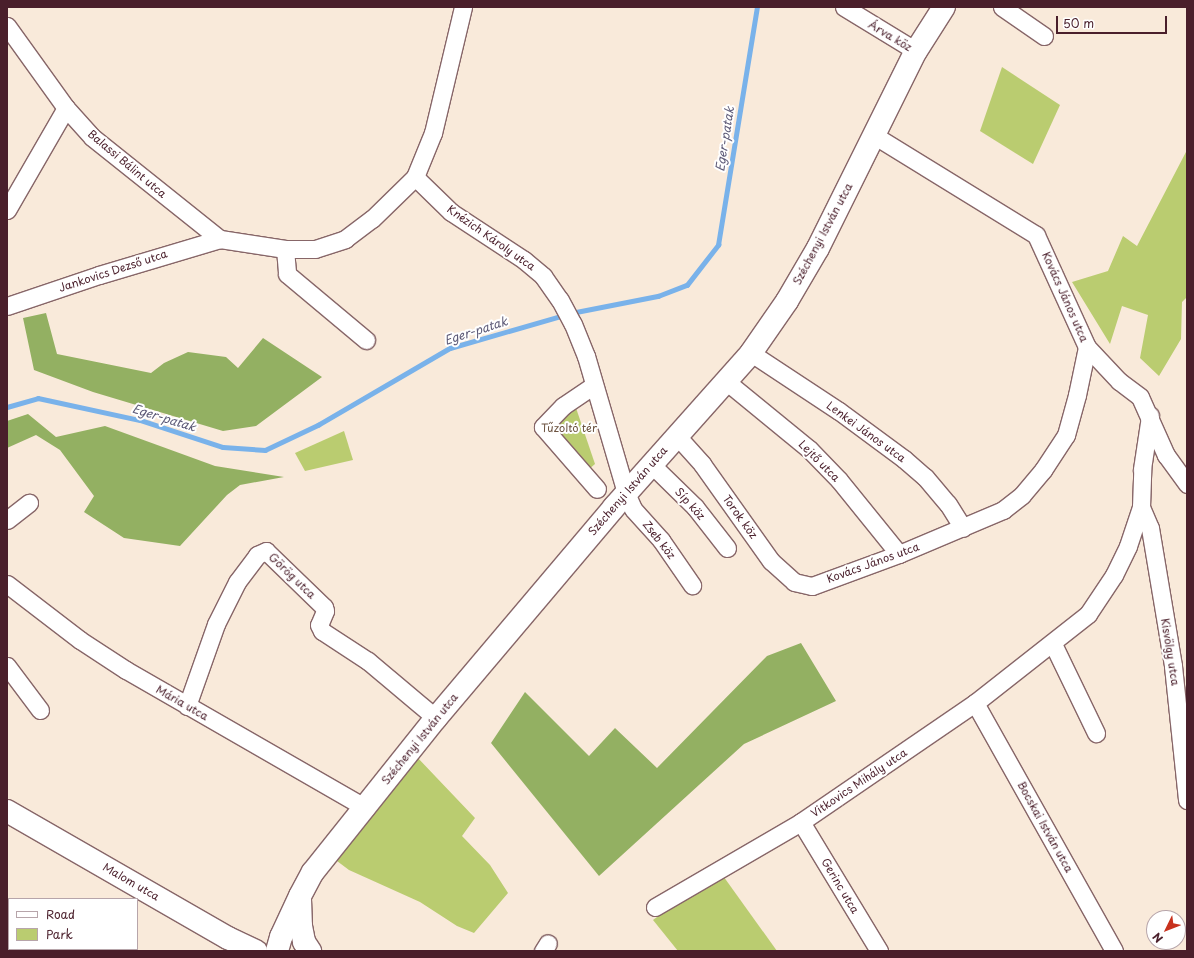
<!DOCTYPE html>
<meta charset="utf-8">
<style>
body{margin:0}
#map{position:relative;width:1194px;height:958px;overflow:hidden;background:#f9eada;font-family:"Playpen Sans",sans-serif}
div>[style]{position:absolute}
.green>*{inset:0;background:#bacc70}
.forest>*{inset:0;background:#93b062}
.stream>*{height:4.5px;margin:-2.25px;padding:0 2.25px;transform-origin:2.25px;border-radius:2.25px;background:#79b2ea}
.roads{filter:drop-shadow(1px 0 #876668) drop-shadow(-1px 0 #876668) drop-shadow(0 1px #876668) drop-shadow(0 -1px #876668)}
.street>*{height:17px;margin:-8.5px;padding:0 8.5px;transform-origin:8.5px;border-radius:8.5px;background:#fff}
.secondary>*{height:22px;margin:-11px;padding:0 11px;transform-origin:11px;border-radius:11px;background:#fff}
span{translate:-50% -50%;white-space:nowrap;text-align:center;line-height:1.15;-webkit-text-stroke:4px #fff;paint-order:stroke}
.street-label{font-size:11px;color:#4a1f2b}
.park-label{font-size:11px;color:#6c5340}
.water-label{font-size:12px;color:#5d5a77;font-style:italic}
.frame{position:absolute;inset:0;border:8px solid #4a1f2b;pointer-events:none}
.legend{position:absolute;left:8px;top:898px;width:130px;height:52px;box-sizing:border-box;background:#fff;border:1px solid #b7a5aa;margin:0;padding:5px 7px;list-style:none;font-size:12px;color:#4a1f2b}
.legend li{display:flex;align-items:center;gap:8px;height:20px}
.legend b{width:20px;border:1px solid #b7a5aa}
.north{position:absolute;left:1146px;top:910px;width:40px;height:40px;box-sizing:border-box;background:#fff;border:1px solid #b7a5aa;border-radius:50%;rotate:227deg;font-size:11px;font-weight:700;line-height:16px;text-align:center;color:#4a1f2b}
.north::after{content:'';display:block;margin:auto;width:14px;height:18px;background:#c8321e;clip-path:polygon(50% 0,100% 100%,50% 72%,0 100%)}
.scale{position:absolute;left:1056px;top:16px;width:111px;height:18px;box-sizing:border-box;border:2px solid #4a1f2b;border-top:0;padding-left:5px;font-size:12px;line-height:14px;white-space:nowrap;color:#4a1f2b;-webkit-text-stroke:3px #fff;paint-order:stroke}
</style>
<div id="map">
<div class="green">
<div style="clip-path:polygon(1002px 67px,1060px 105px,1033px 164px,980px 131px)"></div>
<div style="clip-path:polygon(1187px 150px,1187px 297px,1182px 302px,1181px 339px,1159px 376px,1140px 358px,1148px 315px,1122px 306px,1110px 344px,1072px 282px,1108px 271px,1123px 236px,1137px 246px)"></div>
<div style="clip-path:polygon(575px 405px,595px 464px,588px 470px,548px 427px)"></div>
<div style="clip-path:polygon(344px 431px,353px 460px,305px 471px,295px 453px)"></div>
<div style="clip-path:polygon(416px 756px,475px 818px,462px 836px,490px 865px,508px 893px,474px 933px,457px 926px,420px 902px,349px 870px,337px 861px)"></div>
<div style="clip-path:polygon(721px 873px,777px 951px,678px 951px,653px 920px,689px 893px)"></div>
</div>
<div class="forest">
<div style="clip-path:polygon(46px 313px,57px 354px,151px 373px,164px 363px,188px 352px,226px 357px,238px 368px,263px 338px,322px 377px,256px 426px,223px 431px,93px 392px,34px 370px,23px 318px)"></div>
<div style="clip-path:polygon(28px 414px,56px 437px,105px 426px,215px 466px,284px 477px,240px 485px,227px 495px,180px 546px,124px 538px,84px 512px,94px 496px,60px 450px,36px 435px,7px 448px,7px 421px)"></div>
<div style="clip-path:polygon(801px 643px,836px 701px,744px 744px,599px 876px,491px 743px,525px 692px,589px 756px,615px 728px,657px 768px,767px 656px)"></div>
</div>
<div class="stream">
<div style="left:571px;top:313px;width:89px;rotate:-11.1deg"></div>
<div style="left:658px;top:296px;width:31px;rotate:-21deg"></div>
<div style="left:687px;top:285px;width:51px;rotate:-52.2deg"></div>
<div style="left:718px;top:245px;width:241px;rotate:-80.7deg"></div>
<div style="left:7px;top:407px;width:32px;rotate:-16deg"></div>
<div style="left:38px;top:398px;width:104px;rotate:12.2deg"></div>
<div style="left:140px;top:420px;width:87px;rotate:18deg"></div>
<div style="left:223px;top:447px;width:42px;rotate:4.1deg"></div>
<div style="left:265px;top:450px;width:59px;rotate:-25.3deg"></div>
<div style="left:318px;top:425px;width:153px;rotate:-30.3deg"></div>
<div style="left:450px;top:348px;width:119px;rotate:-16.1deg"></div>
</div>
<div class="roads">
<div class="street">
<div style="left:844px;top:7px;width:84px;rotate:31.4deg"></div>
<div style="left:1002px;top:7px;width:51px;rotate:34.6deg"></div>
<div style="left:7px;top:26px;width:101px;rotate:54.3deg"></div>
<div style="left:66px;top:108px;width:39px;rotate:48deg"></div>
<div style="left:92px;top:137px;width:164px;rotate:38.6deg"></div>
<div style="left:220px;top:239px;width:66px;rotate:8.7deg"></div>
<div style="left:285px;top:249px;width:30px"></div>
<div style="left:315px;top:249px;width:32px;rotate:-18deg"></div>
<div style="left:345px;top:239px;width:34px;rotate:-37deg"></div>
<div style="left:372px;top:219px;width:60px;rotate:-44.3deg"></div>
<div style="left:415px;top:177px;width:48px;rotate:-67.8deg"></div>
<div style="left:433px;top:133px;width:130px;rotate:-76.6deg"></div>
<div style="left:415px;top:177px;width:50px;rotate:44.2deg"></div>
<div style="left:451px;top:212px;width:87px;rotate:33.3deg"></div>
<div style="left:524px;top:260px;width:25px;rotate:40deg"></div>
<div style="left:543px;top:276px;width:29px;rotate:55deg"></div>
<div style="left:560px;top:300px;width:27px;rotate:62deg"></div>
<div style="left:573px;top:324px;width:35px;rotate:68deg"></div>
<div style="left:586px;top:356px;width:143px;rotate:73.7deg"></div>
<div style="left:626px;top:493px;width:17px;rotate:66deg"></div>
<div style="left:633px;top:509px;width:42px;rotate:47.9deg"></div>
<div style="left:661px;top:540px;width:55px;rotate:55.4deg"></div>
<div style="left:7px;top:210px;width:118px;rotate:-60deg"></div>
<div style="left:285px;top:249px;width:25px;rotate:85deg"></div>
<div style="left:287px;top:274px;width:103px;rotate:39.9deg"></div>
<div style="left:7px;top:306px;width:97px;rotate:-18.6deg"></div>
<div style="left:99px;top:275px;width:126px;rotate:-16.6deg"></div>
<div style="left:1087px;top:347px;width:47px;rotate:46.7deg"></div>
<div style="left:1119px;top:381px;width:26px;rotate:37deg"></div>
<div style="left:1140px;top:397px;width:64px;rotate:65.9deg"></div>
<div style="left:1166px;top:455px;width:36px;rotate:54deg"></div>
<div style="left:751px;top:353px;width:105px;rotate:33.4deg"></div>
<div style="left:839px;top:411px;width:81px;rotate:36.4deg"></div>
<div style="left:904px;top:459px;width:28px;rotate:41deg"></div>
<div style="left:925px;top:477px;width:35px;rotate:50deg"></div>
<div style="left:948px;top:504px;width:28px;rotate:58deg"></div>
<div style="left:727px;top:382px;width:106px;rotate:39.3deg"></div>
<div style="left:809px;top:449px;width:43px;rotate:45.9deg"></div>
<div style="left:839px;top:480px;width:95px;rotate:51deg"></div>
<div style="left:594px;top:385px;width:37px;rotate:146deg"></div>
<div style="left:563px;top:406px;width:29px;rotate:134deg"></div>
<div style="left:543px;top:427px;width:82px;rotate:48.9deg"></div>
<div style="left:677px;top:436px;width:38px;rotate:48deg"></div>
<div style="left:702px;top:464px;width:119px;rotate:54.6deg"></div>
<div style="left:771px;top:561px;width:31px;rotate:42deg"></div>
<div style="left:794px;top:582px;width:18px;rotate:13deg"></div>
<div style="left:812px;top:586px;width:93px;rotate:-20.2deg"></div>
<div style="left:899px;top:554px;width:113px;rotate:-22.9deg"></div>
<div style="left:1003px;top:510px;width:24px;rotate:-38deg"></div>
<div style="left:1022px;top:495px;width:33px;rotate:-50deg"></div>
<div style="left:1043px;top:470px;width:42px;rotate:-56.7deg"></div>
<div style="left:1066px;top:435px;width:41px;rotate:-74.6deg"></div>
<div style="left:1077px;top:395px;width:49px;rotate:-78.2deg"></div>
<div style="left:1087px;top:347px;width:123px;rotate:-114.5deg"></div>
<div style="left:1036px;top:235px;width:189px;rotate:-148.4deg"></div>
<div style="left:651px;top:464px;width:62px;rotate:44.3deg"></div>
<div style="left:695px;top:507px;width:52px;rotate:52deg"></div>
<div style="left:1141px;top:507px;width:23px;rotate:67deg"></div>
<div style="left:1150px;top:528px;width:140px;rotate:80.5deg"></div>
<div style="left:1173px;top:666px;width:135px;rotate:84deg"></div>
<div style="left:7px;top:520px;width:28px;rotate:-38deg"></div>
<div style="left:7px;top:584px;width:92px;rotate:37.5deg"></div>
<div style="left:80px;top:640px;width:55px;rotate:33.1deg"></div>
<div style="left:126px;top:670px;width:277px;rotate:29.9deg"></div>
<div style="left:1053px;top:644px;width:99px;rotate:64.2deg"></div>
<div style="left:7px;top:666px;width:55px;rotate:53.1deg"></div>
<div style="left:975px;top:703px;width:284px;rotate:60.7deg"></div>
<div style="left:187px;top:706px;width:87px;rotate:-70.5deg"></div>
<div style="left:216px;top:624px;width:47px;rotate:-63.4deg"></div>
<div style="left:237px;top:582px;width:34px;rotate:-53deg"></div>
<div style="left:257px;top:555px;width:10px;rotate:-24deg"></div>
<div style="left:266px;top:551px;width:81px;rotate:44deg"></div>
<div style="left:324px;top:607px;width:4px;rotate:76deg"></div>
<div style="left:325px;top:611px;width:15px;rotate:113deg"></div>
<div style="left:319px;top:625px;width:7px;rotate:63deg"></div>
<div style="left:322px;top:631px;width:55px;rotate:33.1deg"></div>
<div style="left:368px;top:661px;width:89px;rotate:40deg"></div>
<div style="left:801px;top:822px;width:151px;rotate:58.8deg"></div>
<div style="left:655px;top:907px;width:169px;rotate:-30.2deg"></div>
<div style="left:801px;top:822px;width:211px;rotate:-34.4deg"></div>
<div style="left:975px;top:703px;width:144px;rotate:-38.2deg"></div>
<div style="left:1088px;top:614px;width:47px;rotate:-56.3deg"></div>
<div style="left:1114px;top:575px;width:32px;rotate:-64deg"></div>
<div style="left:1128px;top:546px;width:41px;rotate:-71.6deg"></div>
<div style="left:1141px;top:507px;width:38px;rotate:-88deg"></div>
<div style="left:1142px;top:469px;width:54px;rotate:-81.4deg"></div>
<div style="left:543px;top:951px;width:9px;rotate:-58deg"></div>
</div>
<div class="secondary">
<div style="left:7px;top:811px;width:255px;rotate:29.9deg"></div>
<div style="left:228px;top:938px;width:31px;rotate:25deg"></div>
<div style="left:300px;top:899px;width:27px;rotate:88deg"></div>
<div style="left:301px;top:926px;width:16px;rotate:79deg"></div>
<div style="left:304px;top:942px;width:11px;rotate:56deg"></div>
<div style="left:277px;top:951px;width:15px;rotate:-74deg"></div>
<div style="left:281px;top:937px;width:45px;rotate:-65.1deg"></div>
<div style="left:300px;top:896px;width:27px;rotate:-62deg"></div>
<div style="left:313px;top:872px;width:197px;rotate:-51.4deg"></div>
<div style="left:436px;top:718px;width:276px;rotate:-49.8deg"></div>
<div style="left:614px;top:507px;width:206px;rotate:-48.3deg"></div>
<div style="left:751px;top:353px;width:63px;rotate:-55.3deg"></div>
<div style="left:787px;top:301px;width:61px;rotate:-59.7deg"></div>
<div style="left:818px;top:248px;width:220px;rotate:-63.6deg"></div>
<div style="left:916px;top:51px;width:52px;rotate:-57.5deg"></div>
</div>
</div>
<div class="street-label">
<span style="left:890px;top:36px;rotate:31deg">Árva köz</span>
<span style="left:127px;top:164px;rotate:40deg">Balassi Bálint utca</span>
<span style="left:823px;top:234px;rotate:-62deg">Széchenyi István utca</span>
<span style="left:491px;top:238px;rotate:35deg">Knézich Károly utca</span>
<span style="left:113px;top:271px;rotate:-18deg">Jankovics Dezső utca</span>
<span style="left:1065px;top:297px;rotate:66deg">Kovács János utca</span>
<span style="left:866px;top:432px;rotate:36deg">Lenkei János utca</span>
<span style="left:819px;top:461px;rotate:45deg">Lejtő utca</span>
<span style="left:628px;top:491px;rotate:-49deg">Széchenyi István utca</span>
<span style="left:690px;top:504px;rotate:48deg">Síp köz</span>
<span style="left:740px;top:517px;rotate:54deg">Torok köz</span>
<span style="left:659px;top:540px;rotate:52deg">Zseb köz</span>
<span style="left:873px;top:563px;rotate:-20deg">Kovács János utca</span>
<span style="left:292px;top:576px;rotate:44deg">Görög utca</span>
<span style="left:1170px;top:652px;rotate:81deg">Kisvölgy utca</span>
<span style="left:182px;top:703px;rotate:30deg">Mária utca</span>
<span style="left:420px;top:739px;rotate:-51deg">Széchenyi István utca</span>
<span style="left:859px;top:783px;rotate:-34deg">Vitkovics Mihály utca</span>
<span style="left:1045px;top:827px;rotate:61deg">Bocskai István utca</span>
<span style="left:131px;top:882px;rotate:30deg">Malom utca</span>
<span style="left:840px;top:886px;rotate:59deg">Gerinc utca</span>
</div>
<div class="park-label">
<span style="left:569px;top:428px">Tűzoltó tér</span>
</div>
<div class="water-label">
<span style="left:725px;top:139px;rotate:-81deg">Eger-patak</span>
<span style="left:476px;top:331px;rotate:-18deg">Eger-patak</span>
<span style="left:164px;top:418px;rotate:17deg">Eger-patak</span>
</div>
<div class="frame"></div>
<ul class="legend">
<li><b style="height:5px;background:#fff"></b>Road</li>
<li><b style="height:11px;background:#bacc70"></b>Park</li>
</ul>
<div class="north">N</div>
<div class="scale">50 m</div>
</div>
